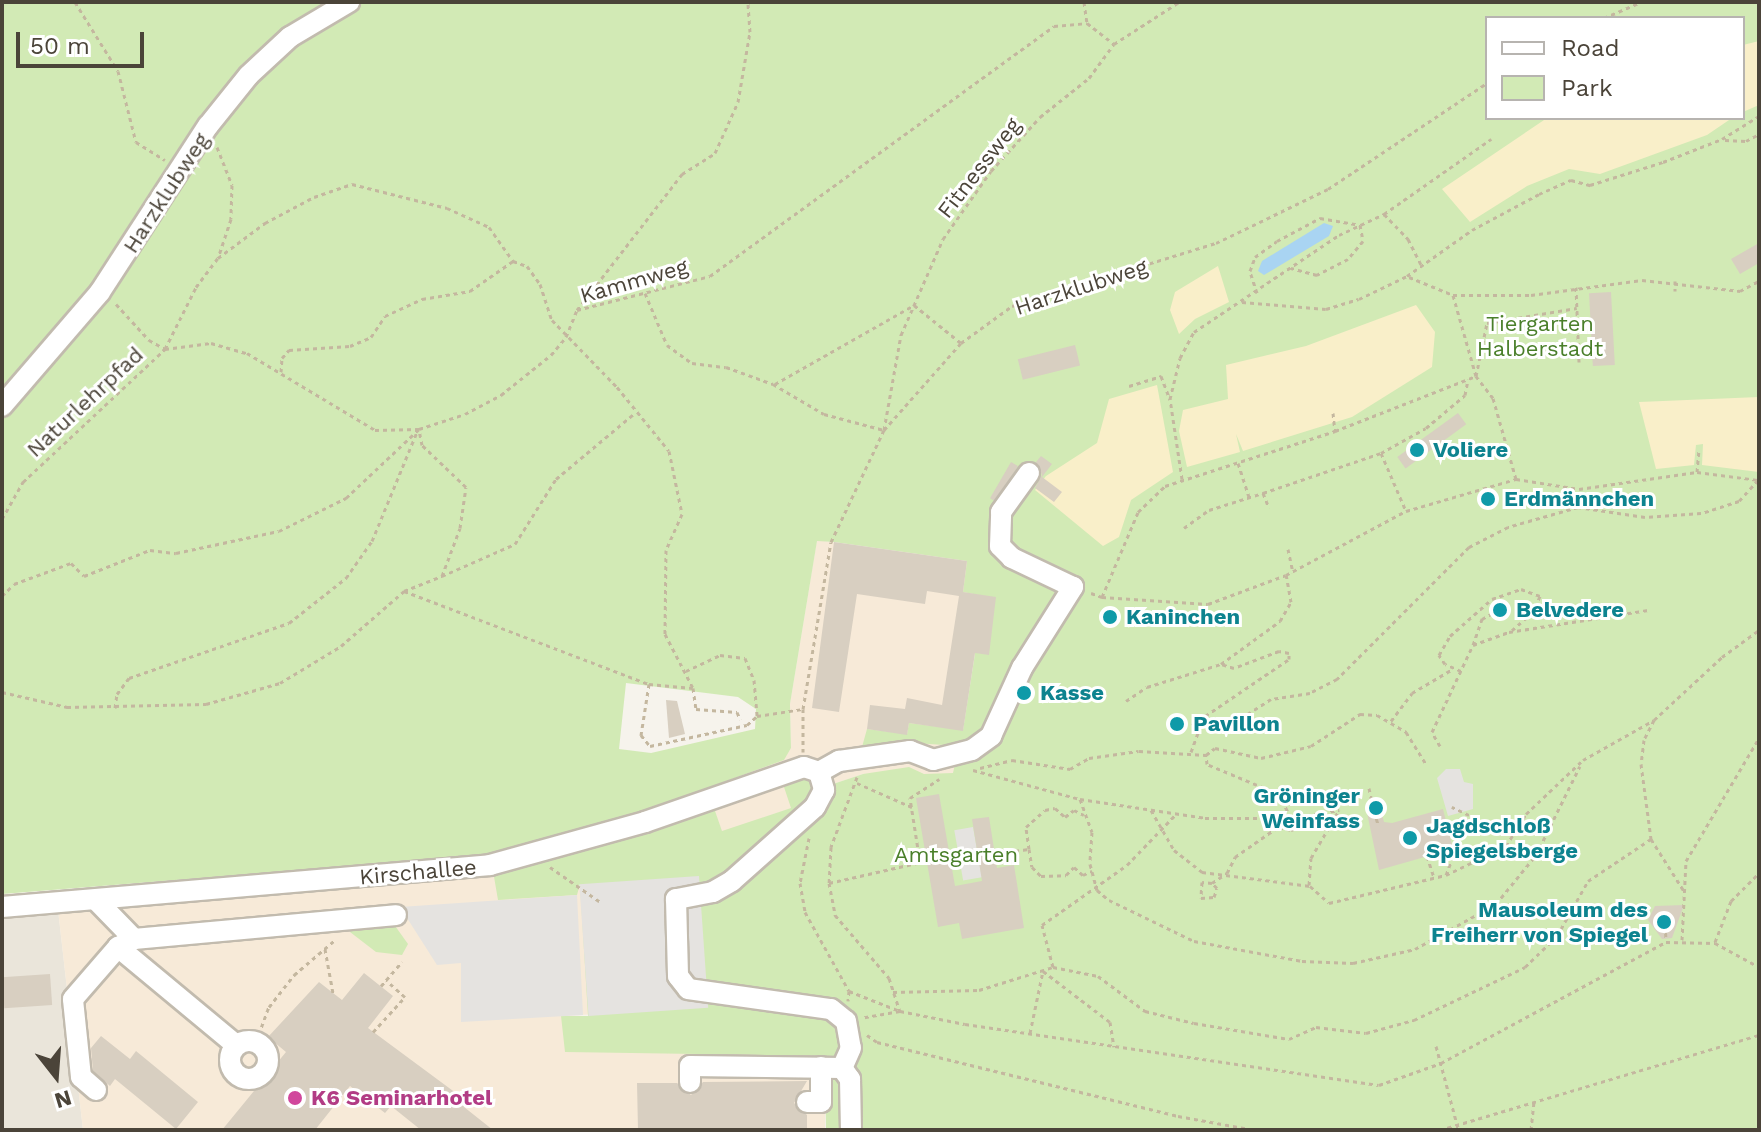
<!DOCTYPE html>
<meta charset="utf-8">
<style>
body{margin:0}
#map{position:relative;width:1761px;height:1132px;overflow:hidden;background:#f6f3ec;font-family:"Work Sans",sans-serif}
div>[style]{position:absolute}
.residential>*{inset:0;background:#eae5da}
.commercial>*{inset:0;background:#f7ead8}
.green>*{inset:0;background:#d2eab5}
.sand>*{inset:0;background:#f9efc9}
.parking>*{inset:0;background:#e5e3e0;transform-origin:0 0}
.water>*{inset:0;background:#a9d4f2}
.building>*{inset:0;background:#d8cfc1;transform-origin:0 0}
.path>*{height:3px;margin-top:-1.5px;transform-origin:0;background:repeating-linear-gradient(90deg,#c4b79f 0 4px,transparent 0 8px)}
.roads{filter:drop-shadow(2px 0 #c2bbae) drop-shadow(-2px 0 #c2bbae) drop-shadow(0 2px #c2bbae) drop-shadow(0 -2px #c2bbae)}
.minor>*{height:20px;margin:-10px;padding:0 10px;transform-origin:10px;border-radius:10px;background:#fff}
.minor>.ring{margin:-10px;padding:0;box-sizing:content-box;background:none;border:20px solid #fff;border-radius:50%}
.dots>*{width:22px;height:22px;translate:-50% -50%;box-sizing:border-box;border:4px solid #fff;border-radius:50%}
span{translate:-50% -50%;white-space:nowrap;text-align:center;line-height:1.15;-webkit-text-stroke:6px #fff;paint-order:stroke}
.street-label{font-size:22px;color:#4b4439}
.park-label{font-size:22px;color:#4a7f2a}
.culture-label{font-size:22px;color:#0d838f;font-weight:700}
.left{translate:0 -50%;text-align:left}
.right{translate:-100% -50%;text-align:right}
.hotel-label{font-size:22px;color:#b23c85;font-weight:700}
.frame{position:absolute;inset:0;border:4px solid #4b4439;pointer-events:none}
.legend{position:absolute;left:1485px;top:16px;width:260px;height:104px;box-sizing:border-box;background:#fff;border:2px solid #b7b4b0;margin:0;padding:10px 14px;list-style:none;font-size:24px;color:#4b4439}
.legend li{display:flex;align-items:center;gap:16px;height:40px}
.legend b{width:40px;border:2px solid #b7b4b0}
.north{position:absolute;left:16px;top:1036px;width:80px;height:80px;-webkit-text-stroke:6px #fff;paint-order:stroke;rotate:163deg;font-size:22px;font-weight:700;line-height:32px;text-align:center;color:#4b4439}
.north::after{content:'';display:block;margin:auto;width:28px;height:36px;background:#4b4439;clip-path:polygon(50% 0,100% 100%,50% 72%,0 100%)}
.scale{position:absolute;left:16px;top:32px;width:128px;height:36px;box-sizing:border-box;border:4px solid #4b4439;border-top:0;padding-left:10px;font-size:24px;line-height:28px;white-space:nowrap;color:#4b4439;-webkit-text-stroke:6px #fff;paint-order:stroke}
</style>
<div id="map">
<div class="residential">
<div style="clip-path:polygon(56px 892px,83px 1130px,2px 1130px,2px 894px)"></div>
</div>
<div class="commercial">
<div style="clip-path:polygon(817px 540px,968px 561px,984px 595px,963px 731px,1060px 800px,863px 774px,815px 790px,784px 784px,792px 808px,722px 832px,714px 809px,579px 884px,699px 876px,708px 1008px,561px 1016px,826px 1056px,825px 1130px,83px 1130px,56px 892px,486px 855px,642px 812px,783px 760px,791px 748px,790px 704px)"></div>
</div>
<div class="green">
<div style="clip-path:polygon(evenodd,2px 2px,1759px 2px,1759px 1130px,826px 1130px,825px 1056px,565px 1052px,561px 1016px,588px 1016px,580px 884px,577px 895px,498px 900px,493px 871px,714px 808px,722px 831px,791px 808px,783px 784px,807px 776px,815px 790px,863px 774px,909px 767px,924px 774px,953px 773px,959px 746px,914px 743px,863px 752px,862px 747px,867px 729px,907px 734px,909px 723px,963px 730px,984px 596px,963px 592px,967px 561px,834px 542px,817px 541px,790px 704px,791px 748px,784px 760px,642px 812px,486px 855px,2px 894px,2px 2px,1487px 18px,1743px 18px,1743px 118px,1487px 118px,1487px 18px,2px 2px,626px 683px,738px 697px,756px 709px,755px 729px,651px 753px,619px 749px,626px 683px)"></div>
<div style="clip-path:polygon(393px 923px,408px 944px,402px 955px,376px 952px,350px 932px,353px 926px)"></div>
</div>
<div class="sand">
<div style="clip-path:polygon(1759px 41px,1759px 105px,1743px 112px,1743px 45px)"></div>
<div style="clip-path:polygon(1547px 118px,1732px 118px,1707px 135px,1600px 174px,1569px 169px,1527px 186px,1470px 222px,1442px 189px)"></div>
<div style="clip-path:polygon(1218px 266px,1229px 302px,1195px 319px,1179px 334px,1170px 310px,1175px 292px)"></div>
<div style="clip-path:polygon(1416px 305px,1435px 332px,1432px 367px,1352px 417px,1243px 451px,1236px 434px,1240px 452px,1187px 467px,1179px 431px,1183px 410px,1228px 399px,1226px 365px,1306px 346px)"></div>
<div style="clip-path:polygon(1157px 385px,1173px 472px,1131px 500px,1119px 537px,1103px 546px,1035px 490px,1046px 476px,1097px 443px,1109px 399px)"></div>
<div style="clip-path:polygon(1759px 397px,1759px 472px,1702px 465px,1703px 444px,1696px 445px,1694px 465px,1656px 469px,1639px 402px)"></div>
</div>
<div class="parking">
<div style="clip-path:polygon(1446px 769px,1460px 769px,1464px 782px,1473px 784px,1473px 809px,1448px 816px,1437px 778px)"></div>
<div style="left:973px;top:827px;width:51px;height:19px;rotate:80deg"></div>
<div style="left:699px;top:876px;width:132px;height:120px;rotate:86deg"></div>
<div style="clip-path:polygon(577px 895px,583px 1015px,461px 1022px,461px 963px,437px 965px,400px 907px)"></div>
</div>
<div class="water">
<div style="clip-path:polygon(1324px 223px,1333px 226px,1329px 236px,1264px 275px,1258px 271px,1262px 261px)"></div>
</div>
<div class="building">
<div style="clip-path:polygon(1759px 243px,1759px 263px,1740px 274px,1731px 259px)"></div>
<div style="left:1611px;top:292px;width:73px;height:22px;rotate:87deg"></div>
<div style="left:1075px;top:345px;width:21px;height:59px;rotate:76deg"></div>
<div style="left:1458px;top:413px;width:14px;height:75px;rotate:54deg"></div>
<div style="clip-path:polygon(1041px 456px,1052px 464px,1042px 477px,1062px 492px,1054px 502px,1035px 488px,1042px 475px,1036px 462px)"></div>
<div style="left:1011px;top:462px;width:8px;height:42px;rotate:30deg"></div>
<div style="clip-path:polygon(834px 542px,967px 561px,963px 592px,996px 597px,989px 655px,975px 653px,963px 731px,909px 723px,907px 735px,867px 729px,870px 705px,905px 709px,907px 698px,942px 705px,959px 596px,927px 591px,925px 604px,857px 594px,839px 712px,812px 708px)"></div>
<div style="clip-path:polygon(666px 700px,677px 701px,685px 734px,669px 738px)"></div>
<div style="clip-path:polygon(939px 794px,955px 886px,982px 881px,972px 819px,989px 817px,997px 868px,1014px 865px,1024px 928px,962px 939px,959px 923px,938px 927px,916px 798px)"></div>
<div style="clip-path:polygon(1379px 804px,1384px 822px,1392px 823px,1443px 809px,1453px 849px,1379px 870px,1366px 808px)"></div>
<div style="clip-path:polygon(1684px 905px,1672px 938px,1662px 939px,1648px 920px,1655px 906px)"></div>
<div style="clip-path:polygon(364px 973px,393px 996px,368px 1028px,468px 1102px,464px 1107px,493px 1130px,421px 1130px,391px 1106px,385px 1113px,350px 1086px,315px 1130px,222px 1130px,286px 1052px,268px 1037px,319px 982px,342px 1000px)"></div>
<div style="left:50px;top:974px;width:31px;height:48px;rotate:86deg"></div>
<div style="clip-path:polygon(101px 1036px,130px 1059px,136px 1051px,198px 1102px,176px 1129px,115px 1079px,110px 1086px,93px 1071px,91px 1048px)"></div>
<div style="clip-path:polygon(807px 1081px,794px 1103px,807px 1115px,807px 1130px,638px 1130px,637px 1083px,677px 1083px,691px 1095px,703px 1082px)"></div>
</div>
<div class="path">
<div style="left:75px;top:2px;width:81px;rotate:58.1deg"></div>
<div style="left:118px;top:71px;width:73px;rotate:75.8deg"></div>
<div style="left:136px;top:142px;width:34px;rotate:32deg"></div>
<div style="left:1084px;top:2px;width:21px;rotate:82deg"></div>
<div style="left:1604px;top:18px;width:40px;rotate:-23.4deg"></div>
<div style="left:1725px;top:140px;width:21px;rotate:3deg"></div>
<div style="left:1746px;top:141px;width:15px;rotate:-28deg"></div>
<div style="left:217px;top:147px;width:41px;rotate:68.5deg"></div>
<div style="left:232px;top:185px;width:34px;rotate:92deg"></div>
<div style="left:231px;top:219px;width:41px;rotate:108.4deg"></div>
<div style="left:1384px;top:214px;width:35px;rotate:46deg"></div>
<div style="left:1408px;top:239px;width:29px;rotate:63deg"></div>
<div style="left:1409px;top:277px;width:48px;rotate:22.2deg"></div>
<div style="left:1675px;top:281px;width:10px;rotate:90deg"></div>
<div style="left:1576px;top:287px;width:75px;rotate:87.7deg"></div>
<div style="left:645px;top:293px;width:56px;rotate:67.1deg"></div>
<div style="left:667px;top:345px;width:31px;rotate:36deg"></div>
<div style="left:692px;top:363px;width:34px;rotate:7deg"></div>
<div style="left:726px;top:367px;width:50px;rotate:19.9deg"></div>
<div style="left:773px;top:384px;width:59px;rotate:30.5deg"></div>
<div style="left:824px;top:414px;width:62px;rotate:14.9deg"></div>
<div style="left:884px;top:430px;width:97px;rotate:-79.9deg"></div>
<div style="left:901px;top:335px;width:105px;rotate:-66.4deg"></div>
<div style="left:943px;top:239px;width:83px;rotate:-54.8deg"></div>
<div style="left:991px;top:171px;width:73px;rotate:-47.8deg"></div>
<div style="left:1040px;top:117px;width:63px;rotate:-38.5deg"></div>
<div style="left:1089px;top:78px;width:42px;rotate:-53.7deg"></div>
<div style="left:1114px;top:44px;width:77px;rotate:-32.9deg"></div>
<div style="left:1257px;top:293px;width:23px;rotate:-108deg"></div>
<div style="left:1250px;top:271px;width:15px;rotate:-70deg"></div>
<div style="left:1255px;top:257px;width:27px;rotate:-36deg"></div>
<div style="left:1277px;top:241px;width:49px;rotate:-28.1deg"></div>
<div style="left:1320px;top:218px;width:41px;rotate:9.9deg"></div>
<div style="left:1360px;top:225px;width:16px;rotate:79deg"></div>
<div style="left:1363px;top:241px;width:23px;rotate:130deg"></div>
<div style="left:1348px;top:259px;width:35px;rotate:153deg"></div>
<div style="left:1317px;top:275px;width:27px;rotate:-165deg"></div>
<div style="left:1242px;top:302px;width:84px;rotate:4.8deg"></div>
<div style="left:1326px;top:309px;width:34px;rotate:-17deg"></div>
<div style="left:1359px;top:299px;width:53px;rotate:-25.6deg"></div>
<div style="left:1407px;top:276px;width:80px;rotate:-35.3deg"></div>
<div style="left:1472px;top:230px;width:76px;rotate:-28.2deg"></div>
<div style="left:1539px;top:194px;width:35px;rotate:-24deg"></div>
<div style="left:1571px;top:180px;width:20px;rotate:15deg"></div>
<div style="left:1590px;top:185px;width:77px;rotate:-17.5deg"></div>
<div style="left:1663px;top:162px;width:63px;rotate:-21.3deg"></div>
<div style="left:1722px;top:139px;width:44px;rotate:-31.9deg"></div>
<div style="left:116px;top:304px;width:49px;rotate:47.5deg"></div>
<div style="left:149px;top:340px;width:18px;rotate:29deg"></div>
<div style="left:165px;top:349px;width:46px;rotate:-7.4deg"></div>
<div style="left:211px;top:343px;width:37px;rotate:16deg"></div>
<div style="left:247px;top:353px;width:149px;rotate:31deg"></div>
<div style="left:375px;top:430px;width:44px;rotate:-1.3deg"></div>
<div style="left:577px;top:310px;width:172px;rotate:-52.3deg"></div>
<div style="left:682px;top:174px;width:39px;rotate:-32deg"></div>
<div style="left:715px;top:153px;width:56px;rotate:-65.7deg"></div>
<div style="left:738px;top:102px;width:71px;rotate:-80.3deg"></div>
<div style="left:750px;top:32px;width:30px;rotate:-94deg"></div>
<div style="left:281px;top:372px;width:14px;rotate:-86deg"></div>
<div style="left:282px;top:358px;width:11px;rotate:-49deg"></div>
<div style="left:289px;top:350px;width:61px;rotate:-3.8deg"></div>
<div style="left:350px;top:346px;width:23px;rotate:-23deg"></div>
<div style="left:371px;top:337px;width:25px;rotate:-56deg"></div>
<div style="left:385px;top:316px;width:41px;rotate:-24.7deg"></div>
<div style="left:422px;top:299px;width:49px;rotate:-9.5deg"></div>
<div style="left:470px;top:291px;width:52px;rotate:-34.9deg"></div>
<div style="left:775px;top:384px;width:160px;rotate:-29.6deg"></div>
<div style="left:914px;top:305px;width:60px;rotate:39deg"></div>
<div style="left:1129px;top:386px;width:34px;rotate:-17deg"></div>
<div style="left:1161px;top:376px;width:25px;rotate:69deg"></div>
<div style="left:1333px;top:413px;width:18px;rotate:84deg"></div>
<div style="left:1381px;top:453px;width:63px;rotate:66.7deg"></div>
<div style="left:1238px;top:463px;width:36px;rotate:72deg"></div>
<div style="left:1697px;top:472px;width:22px;rotate:-85deg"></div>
<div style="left:1182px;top:479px;width:81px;rotate:-98.5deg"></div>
<div style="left:1170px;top:399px;width:42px;rotate:-76.3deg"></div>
<div style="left:1180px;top:358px;width:30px;rotate:-62deg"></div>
<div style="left:1194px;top:332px;width:174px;rotate:-33.8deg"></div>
<div style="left:1339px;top:235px;width:50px;rotate:-25deg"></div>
<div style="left:1384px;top:214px;width:131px;rotate:-35deg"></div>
<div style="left:1516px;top:479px;width:84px;rotate:-105.9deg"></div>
<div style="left:1493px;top:398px;width:28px;rotate:-128deg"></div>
<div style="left:1476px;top:376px;width:84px;rotate:-105.9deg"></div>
<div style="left:1453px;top:295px;width:78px"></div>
<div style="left:1531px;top:295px;width:112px;rotate:-7.7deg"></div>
<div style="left:1642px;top:280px;width:99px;rotate:6.4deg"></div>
<div style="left:1740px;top:291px;width:21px;rotate:-28deg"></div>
<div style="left:1758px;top:480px;width:28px;rotate:132deg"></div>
<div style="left:1739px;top:501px;width:40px;rotate:162deg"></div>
<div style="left:1701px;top:513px;width:56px;rotate:175.9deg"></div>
<div style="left:1645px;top:517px;width:68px;rotate:-171.5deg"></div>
<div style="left:1578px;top:507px;width:73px;rotate:164.1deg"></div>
<div style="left:1508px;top:527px;width:44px;rotate:152.9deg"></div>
<div style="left:1469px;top:547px;width:187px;rotate:135deg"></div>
<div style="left:1337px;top:679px;width:30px;rotate:153deg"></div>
<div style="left:1310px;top:693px;width:39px;rotate:171deg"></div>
<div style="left:1271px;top:699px;width:50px;rotate:147.3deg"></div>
<div style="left:1229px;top:726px;width:37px;rotate:-178deg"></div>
<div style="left:1192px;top:725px;width:117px;rotate:-34.2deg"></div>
<div style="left:1289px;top:659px;width:6px;rotate:-90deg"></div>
<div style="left:1289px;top:653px;width:10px;rotate:-169deg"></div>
<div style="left:1279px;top:651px;width:48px;rotate:159.3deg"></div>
<div style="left:1234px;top:668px;width:14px;rotate:-163deg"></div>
<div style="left:1221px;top:664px;width:73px;rotate:-36.1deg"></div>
<div style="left:1280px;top:621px;width:22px;rotate:-60deg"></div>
<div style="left:1291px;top:602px;width:27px;rotate:-100deg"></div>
<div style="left:1286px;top:575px;width:136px;rotate:-28.1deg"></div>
<div style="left:1406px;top:511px;width:115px;rotate:-16.2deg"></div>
<div style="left:1516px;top:479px;width:64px;rotate:9deg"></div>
<div style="left:1579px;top:489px;width:119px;rotate:-8.2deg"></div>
<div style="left:1697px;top:472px;width:63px;rotate:7.4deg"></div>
<div style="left:1263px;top:493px;width:125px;rotate:-18.7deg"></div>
<div style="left:1381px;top:453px;width:51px;rotate:-29.1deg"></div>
<div style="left:1426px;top:428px;width:51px;rotate:-40.2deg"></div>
<div style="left:1465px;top:395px;width:16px;rotate:-79deg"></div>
<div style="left:2px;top:519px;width:43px;rotate:-60.4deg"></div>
<div style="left:23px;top:482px;width:195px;rotate:-43.1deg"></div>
<div style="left:165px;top:349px;width:69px;rotate:-63.4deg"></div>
<div style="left:196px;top:287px;width:36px;rotate:-53deg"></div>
<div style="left:218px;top:258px;width:59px;rotate:-36.7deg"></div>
<div style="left:265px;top:223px;width:55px;rotate:-28deg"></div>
<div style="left:314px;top:197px;width:40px;rotate:-18.9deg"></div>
<div style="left:352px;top:184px;width:98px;rotate:14.2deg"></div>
<div style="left:447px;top:208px;width:46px;rotate:24.3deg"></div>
<div style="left:489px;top:227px;width:42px;rotate:54.8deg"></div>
<div style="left:513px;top:261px;width:15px;rotate:20deg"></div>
<div style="left:527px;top:266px;width:22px;rotate:54deg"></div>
<div style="left:540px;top:284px;width:38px;rotate:72deg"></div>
<div style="left:552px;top:320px;width:93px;rotate:45.9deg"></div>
<div style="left:617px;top:387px;width:82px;rotate:50.9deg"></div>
<div style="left:669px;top:451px;width:64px;rotate:78.3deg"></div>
<div style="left:682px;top:514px;width:39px;rotate:114deg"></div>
<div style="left:666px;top:550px;width:84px;rotate:90.7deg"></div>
<div style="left:665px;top:634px;width:61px;rotate:62.6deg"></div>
<div style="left:693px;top:688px;width:21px;rotate:82deg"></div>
<div style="left:696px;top:709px;width:41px;rotate:4.2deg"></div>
<div style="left:737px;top:712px;width:8px;rotate:67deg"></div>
<div style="left:1184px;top:528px;width:31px;rotate:-36deg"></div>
<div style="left:1209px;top:510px;width:57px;rotate:-17.5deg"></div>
<div style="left:1263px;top:493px;width:16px;rotate:68deg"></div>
<div style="left:1288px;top:549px;width:24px;rotate:78deg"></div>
<div style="left:442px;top:576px;width:80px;rotate:-23.7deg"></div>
<div style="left:515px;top:544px;width:77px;rotate:-57.8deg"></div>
<div style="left:556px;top:479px;width:103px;rotate:-39.9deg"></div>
<div style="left:404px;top:591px;width:262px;rotate:20.8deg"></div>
<div style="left:649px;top:684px;width:44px;rotate:5.2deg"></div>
<div style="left:1091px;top:593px;width:12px;rotate:20deg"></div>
<div style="left:1102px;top:597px;width:92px;rotate:-67deg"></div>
<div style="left:1138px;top:512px;width:37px;rotate:-44deg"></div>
<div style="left:1165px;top:486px;width:179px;rotate:-17.9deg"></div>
<div style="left:1335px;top:431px;width:151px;rotate:-21.3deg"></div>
<div style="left:1476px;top:376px;width:54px;rotate:-78.3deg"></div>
<div style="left:1487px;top:323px;width:91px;rotate:-9.5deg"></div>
<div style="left:2px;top:596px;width:17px;rotate:-45deg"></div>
<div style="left:14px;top:584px;width:61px;rotate:-20.2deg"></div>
<div style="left:71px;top:563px;width:18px;rotate:45deg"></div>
<div style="left:84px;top:576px;width:71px;rotate:-21.5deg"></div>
<div style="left:150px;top:550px;width:26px;rotate:7deg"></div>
<div style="left:176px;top:553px;width:105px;rotate:-12.1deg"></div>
<div style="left:279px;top:531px;width:75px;rotate:-26.2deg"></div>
<div style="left:346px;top:498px;width:100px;rotate:-43.4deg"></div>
<div style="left:419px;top:429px;width:48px;rotate:-18.1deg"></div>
<div style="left:465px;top:414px;width:41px;rotate:-27.8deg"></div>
<div style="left:501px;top:395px;width:64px;rotate:-38.7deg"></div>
<div style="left:551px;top:355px;width:23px;rotate:-50deg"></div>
<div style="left:566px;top:337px;width:29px;rotate:-68deg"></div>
<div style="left:577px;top:310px;width:137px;rotate:-14.3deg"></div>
<div style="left:710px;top:276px;width:425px;rotate:-36deg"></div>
<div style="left:1054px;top:26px;width:33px;rotate:-5deg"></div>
<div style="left:1087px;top:23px;width:34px;rotate:38deg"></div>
<div style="left:1102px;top:597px;width:106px;rotate:3.8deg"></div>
<div style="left:1208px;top:604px;width:83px;rotate:-20.4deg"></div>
<div style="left:1473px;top:645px;width:28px;rotate:-71deg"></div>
<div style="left:1482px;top:619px;width:13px;rotate:-29deg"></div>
<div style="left:686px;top:671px;width:38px;rotate:-25deg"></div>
<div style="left:720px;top:655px;width:25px;rotate:7deg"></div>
<div style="left:745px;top:658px;width:24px;rotate:68deg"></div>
<div style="left:754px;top:680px;width:36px;rotate:85deg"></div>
<div style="left:1461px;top:671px;width:17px;rotate:-156deg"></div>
<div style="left:1445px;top:664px;width:11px;rotate:-124deg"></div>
<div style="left:1439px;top:655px;width:22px;rotate:-60deg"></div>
<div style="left:1450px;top:636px;width:56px;rotate:-41.4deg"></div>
<div style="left:1492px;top:599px;width:31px;rotate:-19deg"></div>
<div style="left:1521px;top:589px;width:20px;rotate:20deg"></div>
<div style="left:1540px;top:596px;width:17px;rotate:114deg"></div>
<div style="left:1533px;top:612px;width:28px;rotate:139deg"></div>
<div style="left:649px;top:684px;width:52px;rotate:98.9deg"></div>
<div style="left:641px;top:735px;width:14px;rotate:51deg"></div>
<div style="left:650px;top:746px;width:99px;rotate:-12.2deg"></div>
<div style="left:747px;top:725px;width:13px;rotate:-42deg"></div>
<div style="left:757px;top:716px;width:47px;rotate:-8.7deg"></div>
<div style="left:2px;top:692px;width:67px;rotate:13deg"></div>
<div style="left:67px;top:707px;width:139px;rotate:-1.2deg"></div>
<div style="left:206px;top:704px;width:77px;rotate:-15.8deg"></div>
<div style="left:280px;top:683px;width:71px;rotate:-31.2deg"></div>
<div style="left:341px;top:646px;width:84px;rotate:-41.1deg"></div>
<div style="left:404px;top:591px;width:41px;rotate:-21.5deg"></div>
<div style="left:442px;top:576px;width:51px;rotate:-69.4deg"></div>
<div style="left:460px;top:528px;width:41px;rotate:-81.7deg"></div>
<div style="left:466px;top:487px;width:61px;rotate:-136.3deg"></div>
<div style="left:422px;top:445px;width:16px;rotate:-101deg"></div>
<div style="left:1126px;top:701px;width:25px;rotate:-34deg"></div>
<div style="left:1147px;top:687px;width:77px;rotate:-17.3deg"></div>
<div style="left:115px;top:708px;width:14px;rotate:-82deg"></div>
<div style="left:117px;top:694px;width:20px;rotate:-53deg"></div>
<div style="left:129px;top:678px;width:169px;rotate:-19deg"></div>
<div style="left:289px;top:623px;width:73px;rotate:-38.3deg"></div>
<div style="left:346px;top:578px;width:45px;rotate:-54.9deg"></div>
<div style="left:372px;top:541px;width:118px;rotate:-67.6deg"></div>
<div style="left:1654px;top:720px;width:22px;rotate:117deg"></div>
<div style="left:1644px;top:740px;width:24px;rotate:97deg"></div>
<div style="left:1641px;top:764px;width:76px;rotate:82.4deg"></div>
<div style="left:1651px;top:839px;width:62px;rotate:57.6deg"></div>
<div style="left:1391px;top:721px;width:35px;rotate:-53deg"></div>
<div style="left:1412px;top:693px;width:45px;rotate:-30.5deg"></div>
<div style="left:1440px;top:746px;width:16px;rotate:-120deg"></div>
<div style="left:1432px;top:732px;width:96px;rotate:-64.8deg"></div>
<div style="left:1473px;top:645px;width:38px;rotate:-20deg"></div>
<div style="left:1509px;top:632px;width:141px;rotate:-9deg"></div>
<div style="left:803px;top:752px;width:43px;rotate:-90deg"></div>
<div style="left:803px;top:709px;width:169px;rotate:-80.5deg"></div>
<div style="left:831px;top:542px;width:124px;rotate:-64.7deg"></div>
<div style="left:884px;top:430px;width:116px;rotate:-48.5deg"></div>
<div style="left:961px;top:343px;width:63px;rotate:-36deg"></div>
<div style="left:1012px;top:306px;width:214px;rotate:-17.2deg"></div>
<div style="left:1216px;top:243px;width:124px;rotate:-25.7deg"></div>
<div style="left:1328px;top:189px;width:191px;rotate:-33.7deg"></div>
<div style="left:1191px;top:752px;width:27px;rotate:-70deg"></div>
<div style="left:980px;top:768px;width:33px;rotate:-14deg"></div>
<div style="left:1012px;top:760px;width:59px;rotate:8.8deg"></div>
<div style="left:1070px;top:769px;width:22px;rotate:-30deg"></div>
<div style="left:1089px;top:758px;width:50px;rotate:-8deg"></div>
<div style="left:1139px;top:751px;width:67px;rotate:3.4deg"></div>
<div style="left:973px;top:770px;width:111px;rotate:15.2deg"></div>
<div style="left:1080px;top:799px;width:126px;rotate:8.6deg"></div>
<div style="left:1205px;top:818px;width:86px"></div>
<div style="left:1291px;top:818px;width:49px;rotate:-9.5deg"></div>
<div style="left:857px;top:777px;width:75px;rotate:110.4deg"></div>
<div style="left:831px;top:847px;width:36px;rotate:93deg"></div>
<div style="left:829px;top:883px;width:33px;rotate:79deg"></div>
<div style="left:835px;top:915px;width:83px;rotate:49.4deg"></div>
<div style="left:889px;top:978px;width:35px;rotate:72deg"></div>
<div style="left:900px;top:1011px;width:39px;rotate:170deg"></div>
<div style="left:857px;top:783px;width:60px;rotate:23.6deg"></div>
<div style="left:1369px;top:788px;width:19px;rotate:78deg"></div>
<div style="left:1080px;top:799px;width:35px;rotate:70deg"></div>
<div style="left:1092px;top:832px;width:32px;rotate:94deg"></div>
<div style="left:1090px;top:864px;width:27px;rotate:75deg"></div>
<div style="left:1097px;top:890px;width:16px;rotate:40deg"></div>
<div style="left:1109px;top:900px;width:94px;rotate:25.8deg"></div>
<div style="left:1194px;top:941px;width:110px;rotate:10.5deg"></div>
<div style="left:1302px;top:961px;width:51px;rotate:2.2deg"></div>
<div style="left:1353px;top:963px;width:64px;rotate:-12.7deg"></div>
<div style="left:1415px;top:949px;width:93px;rotate:-29.1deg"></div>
<div style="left:1496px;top:904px;width:63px;rotate:-50.8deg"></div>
<div style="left:1536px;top:855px;width:99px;rotate:-63.7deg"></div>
<div style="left:1376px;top:805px;width:6px;rotate:45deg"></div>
<div style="left:1380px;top:809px;width:11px;rotate:165deg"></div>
<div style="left:1369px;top:812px;width:4px;rotate:-104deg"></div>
<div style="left:1368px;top:808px;width:9px;rotate:-21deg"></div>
<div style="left:1151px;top:810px;width:46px;rotate:60.1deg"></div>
<div style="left:1174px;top:850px;width:36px;rotate:38deg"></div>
<div style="left:1202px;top:872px;width:109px;rotate:7.4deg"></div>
<div style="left:1310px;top:886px;width:25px;rotate:42deg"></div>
<div style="left:1329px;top:903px;width:120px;rotate:-13.5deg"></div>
<div style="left:1446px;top:875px;width:67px;rotate:-25.8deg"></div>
<div style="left:1506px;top:846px;width:38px;rotate:-58deg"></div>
<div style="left:1526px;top:814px;width:79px;rotate:-43.5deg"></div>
<div style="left:1583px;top:760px;width:81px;rotate:-29.4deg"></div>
<div style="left:1654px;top:720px;width:93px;rotate:-42.8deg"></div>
<div style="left:1722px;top:657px;width:46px;rotate:-36.1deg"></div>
<div style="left:1374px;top:811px;width:14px;rotate:73deg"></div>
<div style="left:1279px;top:827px;width:12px;rotate:14deg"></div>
<div style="left:1291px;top:830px;width:17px;rotate:-21deg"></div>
<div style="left:1307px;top:824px;width:21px;rotate:14deg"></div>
<div style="left:809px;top:838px;width:46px;rotate:101.3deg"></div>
<div style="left:800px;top:883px;width:29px;rotate:80deg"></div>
<div style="left:805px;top:912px;width:90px;rotate:60.9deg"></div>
<div style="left:849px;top:991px;width:10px;rotate:96deg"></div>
<div style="left:1029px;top:849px;width:22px;rotate:-98deg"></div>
<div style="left:1026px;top:827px;width:25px;rotate:-42deg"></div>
<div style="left:1045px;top:810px;width:10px;rotate:-11deg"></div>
<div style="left:1055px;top:808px;width:13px;rotate:42deg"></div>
<div style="left:1065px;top:817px;width:11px;rotate:-38deg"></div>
<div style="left:1074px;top:810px;width:11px;rotate:27deg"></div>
<div style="left:1007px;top:852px;width:22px;rotate:-8deg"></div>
<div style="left:1029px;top:849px;width:18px;rotate:81deg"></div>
<div style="left:1032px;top:867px;width:13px;rotate:45deg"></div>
<div style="left:1041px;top:876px;width:25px;rotate:-2deg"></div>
<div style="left:1066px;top:875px;width:11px;rotate:-45deg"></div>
<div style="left:1074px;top:867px;width:12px;rotate:42deg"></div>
<div style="left:1083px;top:875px;width:10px;rotate:-24deg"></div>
<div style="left:1427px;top:856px;width:23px;rotate:72deg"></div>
<div style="left:920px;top:862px;width:65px;rotate:-98.9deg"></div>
<div style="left:910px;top:798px;width:35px;rotate:-33deg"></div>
<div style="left:550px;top:867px;width:60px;rotate:34.8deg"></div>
<div style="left:1446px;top:875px;width:64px;rotate:-69deg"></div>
<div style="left:1469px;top:815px;width:19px;rotate:-155deg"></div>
<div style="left:829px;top:883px;width:99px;rotate:-12.8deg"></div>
<div style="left:1212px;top:883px;width:10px;rotate:-174deg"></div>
<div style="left:1202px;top:882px;width:16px;rotate:94deg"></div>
<div style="left:1201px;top:898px;width:13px;rotate:-4deg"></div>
<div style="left:1214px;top:897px;width:9px;rotate:-72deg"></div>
<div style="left:1217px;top:888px;width:7px;rotate:-135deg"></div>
<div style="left:1212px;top:883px;width:18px;rotate:-34deg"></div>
<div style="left:1227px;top:873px;width:18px;rotate:-63deg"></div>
<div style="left:1235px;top:857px;width:68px;rotate:-34.9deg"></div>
<div style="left:1291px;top:818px;width:27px;rotate:-117deg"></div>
<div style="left:1279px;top:794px;width:78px;rotate:-157.4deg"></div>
<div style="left:1207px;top:764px;width:9px;rotate:-96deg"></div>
<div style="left:1206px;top:755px;width:11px;rotate:-38deg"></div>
<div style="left:1215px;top:748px;width:47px;rotate:12.3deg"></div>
<div style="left:1261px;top:758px;width:51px;rotate:-13.5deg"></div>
<div style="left:1311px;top:746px;width:59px;rotate:-33.1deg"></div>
<div style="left:1360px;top:714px;width:17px;rotate:3deg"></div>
<div style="left:1377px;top:715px;width:34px;rotate:30deg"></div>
<div style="left:1406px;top:732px;width:39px;rotate:58deg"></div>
<div style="left:1309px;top:885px;width:27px;rotate:-86deg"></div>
<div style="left:1311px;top:858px;width:56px;rotate:-59.7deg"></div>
<div style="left:1665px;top:925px;width:16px;rotate:86deg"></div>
<div style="left:1682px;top:940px;width:79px;rotate:-87.1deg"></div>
<div style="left:1686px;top:861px;width:143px;rotate:-59.3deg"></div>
<div style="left:1715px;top:942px;width:44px;rotate:-68.7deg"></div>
<div style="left:1731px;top:901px;width:40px;rotate:-45deg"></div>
<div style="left:325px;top:949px;width:45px;rotate:79.7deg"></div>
<div style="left:1053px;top:967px;width:46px;rotate:11.3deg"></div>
<div style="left:1098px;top:976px;width:59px;rotate:36.7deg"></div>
<div style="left:1145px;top:1011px;width:50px;rotate:13.8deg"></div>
<div style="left:1194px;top:1023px;width:96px;rotate:9.6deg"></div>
<div style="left:1289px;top:1039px;width:30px;rotate:-24deg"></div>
<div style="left:1316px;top:1027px;width:50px;rotate:6.8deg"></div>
<div style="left:1366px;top:1033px;width:50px;rotate:-15.2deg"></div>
<div style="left:1414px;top:1020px;width:123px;rotate:-25.5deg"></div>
<div style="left:1525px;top:967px;width:45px;rotate:-44.1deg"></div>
<div style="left:1557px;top:936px;width:63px;rotate:-60.6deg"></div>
<div style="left:1588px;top:881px;width:76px;rotate:-33.7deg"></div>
<div style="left:381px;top:986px;width:32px;rotate:-49deg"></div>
<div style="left:849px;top:991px;width:55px;rotate:21.4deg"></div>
<div style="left:900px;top:1011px;width:66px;rotate:11.3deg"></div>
<div style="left:965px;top:1024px;width:418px;rotate:8.4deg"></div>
<div style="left:1379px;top:1085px;width:66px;rotate:-19.5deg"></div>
<div style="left:1441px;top:1063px;width:255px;rotate:-28.3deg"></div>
<div style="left:1666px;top:942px;width:49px;rotate:1.2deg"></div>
<div style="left:1715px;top:943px;width:50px;rotate:28.6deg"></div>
<div style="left:893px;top:992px;width:86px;rotate:-1.3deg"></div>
<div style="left:979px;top:990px;width:77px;rotate:-17.3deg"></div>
<div style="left:1053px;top:967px;width:43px;rotate:-104.7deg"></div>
<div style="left:1042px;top:925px;width:104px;rotate:-35.2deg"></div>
<div style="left:1127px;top:865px;width:71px;rotate:-46.1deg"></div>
<div style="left:373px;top:1032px;width:47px;rotate:-47.6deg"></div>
<div style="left:405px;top:997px;width:25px;rotate:-138deg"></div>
<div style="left:1030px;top:1033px;width:63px;rotate:-78.2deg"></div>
<div style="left:1043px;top:971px;width:84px;rotate:37.3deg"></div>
<div style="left:1110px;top:1022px;width:25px;rotate:81deg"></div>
<div style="left:867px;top:1035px;width:12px;rotate:35deg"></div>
<div style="left:877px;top:1042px;width:310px;rotate:13.8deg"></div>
<div style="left:1178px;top:1116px;width:78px;rotate:10.3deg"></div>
<div style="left:256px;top:1042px;width:37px;rotate:-70deg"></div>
<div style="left:269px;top:1007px;width:41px;rotate:-52deg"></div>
<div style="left:294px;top:975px;width:54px;rotate:-40.5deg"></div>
<div style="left:1436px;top:1046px;width:85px;rotate:75deg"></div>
<div style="left:267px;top:1067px;width:5px;rotate:22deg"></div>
<div style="left:1440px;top:1130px;width:333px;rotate:-16.6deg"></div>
<div style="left:1531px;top:1130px;width:28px;rotate:-84deg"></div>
</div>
<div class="roads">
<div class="minor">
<div style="left:2px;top:406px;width:150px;rotate:-49.3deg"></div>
<div style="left:100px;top:292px;width:198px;rotate:-57deg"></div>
<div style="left:208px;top:126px;width:65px;rotate:-51.2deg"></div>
<div style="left:249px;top:75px;width:56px;rotate:-42.8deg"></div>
<div style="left:290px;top:37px;width:69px;rotate:-30.7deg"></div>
<div style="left:819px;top:772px;width:23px;rotate:-29deg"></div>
<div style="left:839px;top:761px;width:72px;rotate:-8deg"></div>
<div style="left:910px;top:751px;width:25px;rotate:21deg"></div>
<div style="left:933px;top:760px;width:40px;rotate:-14.4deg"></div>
<div style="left:972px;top:750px;width:24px;rotate:-36deg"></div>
<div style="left:991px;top:736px;width:75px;rotate:-65.5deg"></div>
<div style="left:1022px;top:668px;width:96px;rotate:-57.8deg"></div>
<div style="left:1073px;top:587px;width:68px;rotate:-154.6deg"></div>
<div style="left:1012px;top:558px;width:17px;rotate:-135deg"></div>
<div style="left:1000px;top:546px;width:34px;rotate:-88deg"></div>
<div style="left:1001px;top:512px;width:48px;rotate:-54.3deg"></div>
<div style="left:819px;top:772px;width:19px;rotate:74deg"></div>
<div style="left:824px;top:790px;width:19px;rotate:118deg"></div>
<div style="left:815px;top:807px;width:111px;rotate:138.3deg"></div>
<div style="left:732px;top:881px;width:22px;rotate:150deg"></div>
<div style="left:713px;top:892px;width:38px;rotate:169deg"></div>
<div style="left:676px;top:899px;width:77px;rotate:88.5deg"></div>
<div style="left:678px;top:976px;width:16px;rotate:52deg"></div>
<div style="left:688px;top:989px;width:144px;rotate:8deg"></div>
<div style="left:831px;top:1009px;width:19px;rotate:39deg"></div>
<div style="left:846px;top:1021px;width:27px;rotate:80deg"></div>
<div style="left:851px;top:1048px;width:22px;rotate:114deg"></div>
<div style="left:97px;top:901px;width:53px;rotate:45.8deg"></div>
<div style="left:134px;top:939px;width:263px;rotate:-5.2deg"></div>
<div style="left:2px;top:907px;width:490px;rotate:-4.9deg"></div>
<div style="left:490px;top:865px;width:161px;rotate:-15.5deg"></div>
<div style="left:645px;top:822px;width:168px;rotate:-19.1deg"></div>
<div style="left:804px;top:767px;width:16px;rotate:18deg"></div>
<div style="left:134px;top:939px;width:18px;rotate:153deg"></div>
<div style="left:118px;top:947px;width:153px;rotate:39.7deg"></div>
<div class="ring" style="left:230px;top:1041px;width:18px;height:18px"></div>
<div style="left:842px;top:1068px;width:14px;rotate:54deg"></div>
<div style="left:850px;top:1079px;width:51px;rotate:88.9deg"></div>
<div style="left:690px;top:1082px;width:16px;rotate:-90deg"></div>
<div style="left:690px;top:1066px;width:152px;rotate:0.8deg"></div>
<div style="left:96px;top:1090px;width:20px;rotate:-139deg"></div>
<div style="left:81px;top:1077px;width:78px;rotate:-95.9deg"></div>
<div style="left:73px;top:999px;width:69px;rotate:-49.1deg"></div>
<div style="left:807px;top:1102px;width:14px"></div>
<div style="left:821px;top:1102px;width:35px;rotate:-90deg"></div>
</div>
</div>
<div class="dots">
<div style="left:1417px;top:450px;background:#0f9aa8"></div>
<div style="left:1488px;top:499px;background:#0f9aa8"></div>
<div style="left:1500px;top:610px;background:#0f9aa8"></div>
<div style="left:1110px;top:617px;background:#0f9aa8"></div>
<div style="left:1024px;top:693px;background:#0f9aa8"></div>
<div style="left:1177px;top:724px;background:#0f9aa8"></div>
<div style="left:1376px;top:808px;background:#0f9aa8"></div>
<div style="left:1410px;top:838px;background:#0f9aa8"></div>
<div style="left:1664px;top:922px;background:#0f9aa8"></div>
<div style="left:295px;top:1098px;background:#d1479c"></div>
</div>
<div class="street-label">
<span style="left:979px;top:168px;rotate:-52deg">Fitnessweg</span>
<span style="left:166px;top:193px;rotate:-57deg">Harzklubweg</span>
<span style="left:634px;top:281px;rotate:-16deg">Kammweg</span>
<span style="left:1081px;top:287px;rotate:-18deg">Harzklubweg</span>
<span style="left:85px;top:402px;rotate:-43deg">Naturlehrpfad</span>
<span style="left:418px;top:872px;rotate:-5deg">Kirschallee</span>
</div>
<div class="park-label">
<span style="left:1540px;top:336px">Tiergarten<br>Halberstadt</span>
<span style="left:956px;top:855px">Amtsgarten</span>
</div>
<div class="culture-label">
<span class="left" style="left:1433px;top:450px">Voliere</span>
<span class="left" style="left:1504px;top:499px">Erdmännchen</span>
<span class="left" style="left:1516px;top:610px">Belvedere</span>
<span class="left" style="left:1126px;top:617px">Kaninchen</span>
<span class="left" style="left:1040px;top:693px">Kasse</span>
<span class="left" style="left:1193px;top:724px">Pavillon</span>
<span class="right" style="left:1360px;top:808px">Gröninger<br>Weinfass</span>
<span class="left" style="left:1426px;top:838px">Jagdschloß<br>Spiegelsberge</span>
<span class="right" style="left:1648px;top:922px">Mausoleum des<br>Freiherr von Spiegel</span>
</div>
<div class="hotel-label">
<span class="left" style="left:311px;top:1098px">K6 Seminarhotel</span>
</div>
<div class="frame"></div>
<ul class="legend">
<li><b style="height:10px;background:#fff"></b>Road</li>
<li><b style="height:22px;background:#d2eab5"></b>Park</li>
</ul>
<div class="north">N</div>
<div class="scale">50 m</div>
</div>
